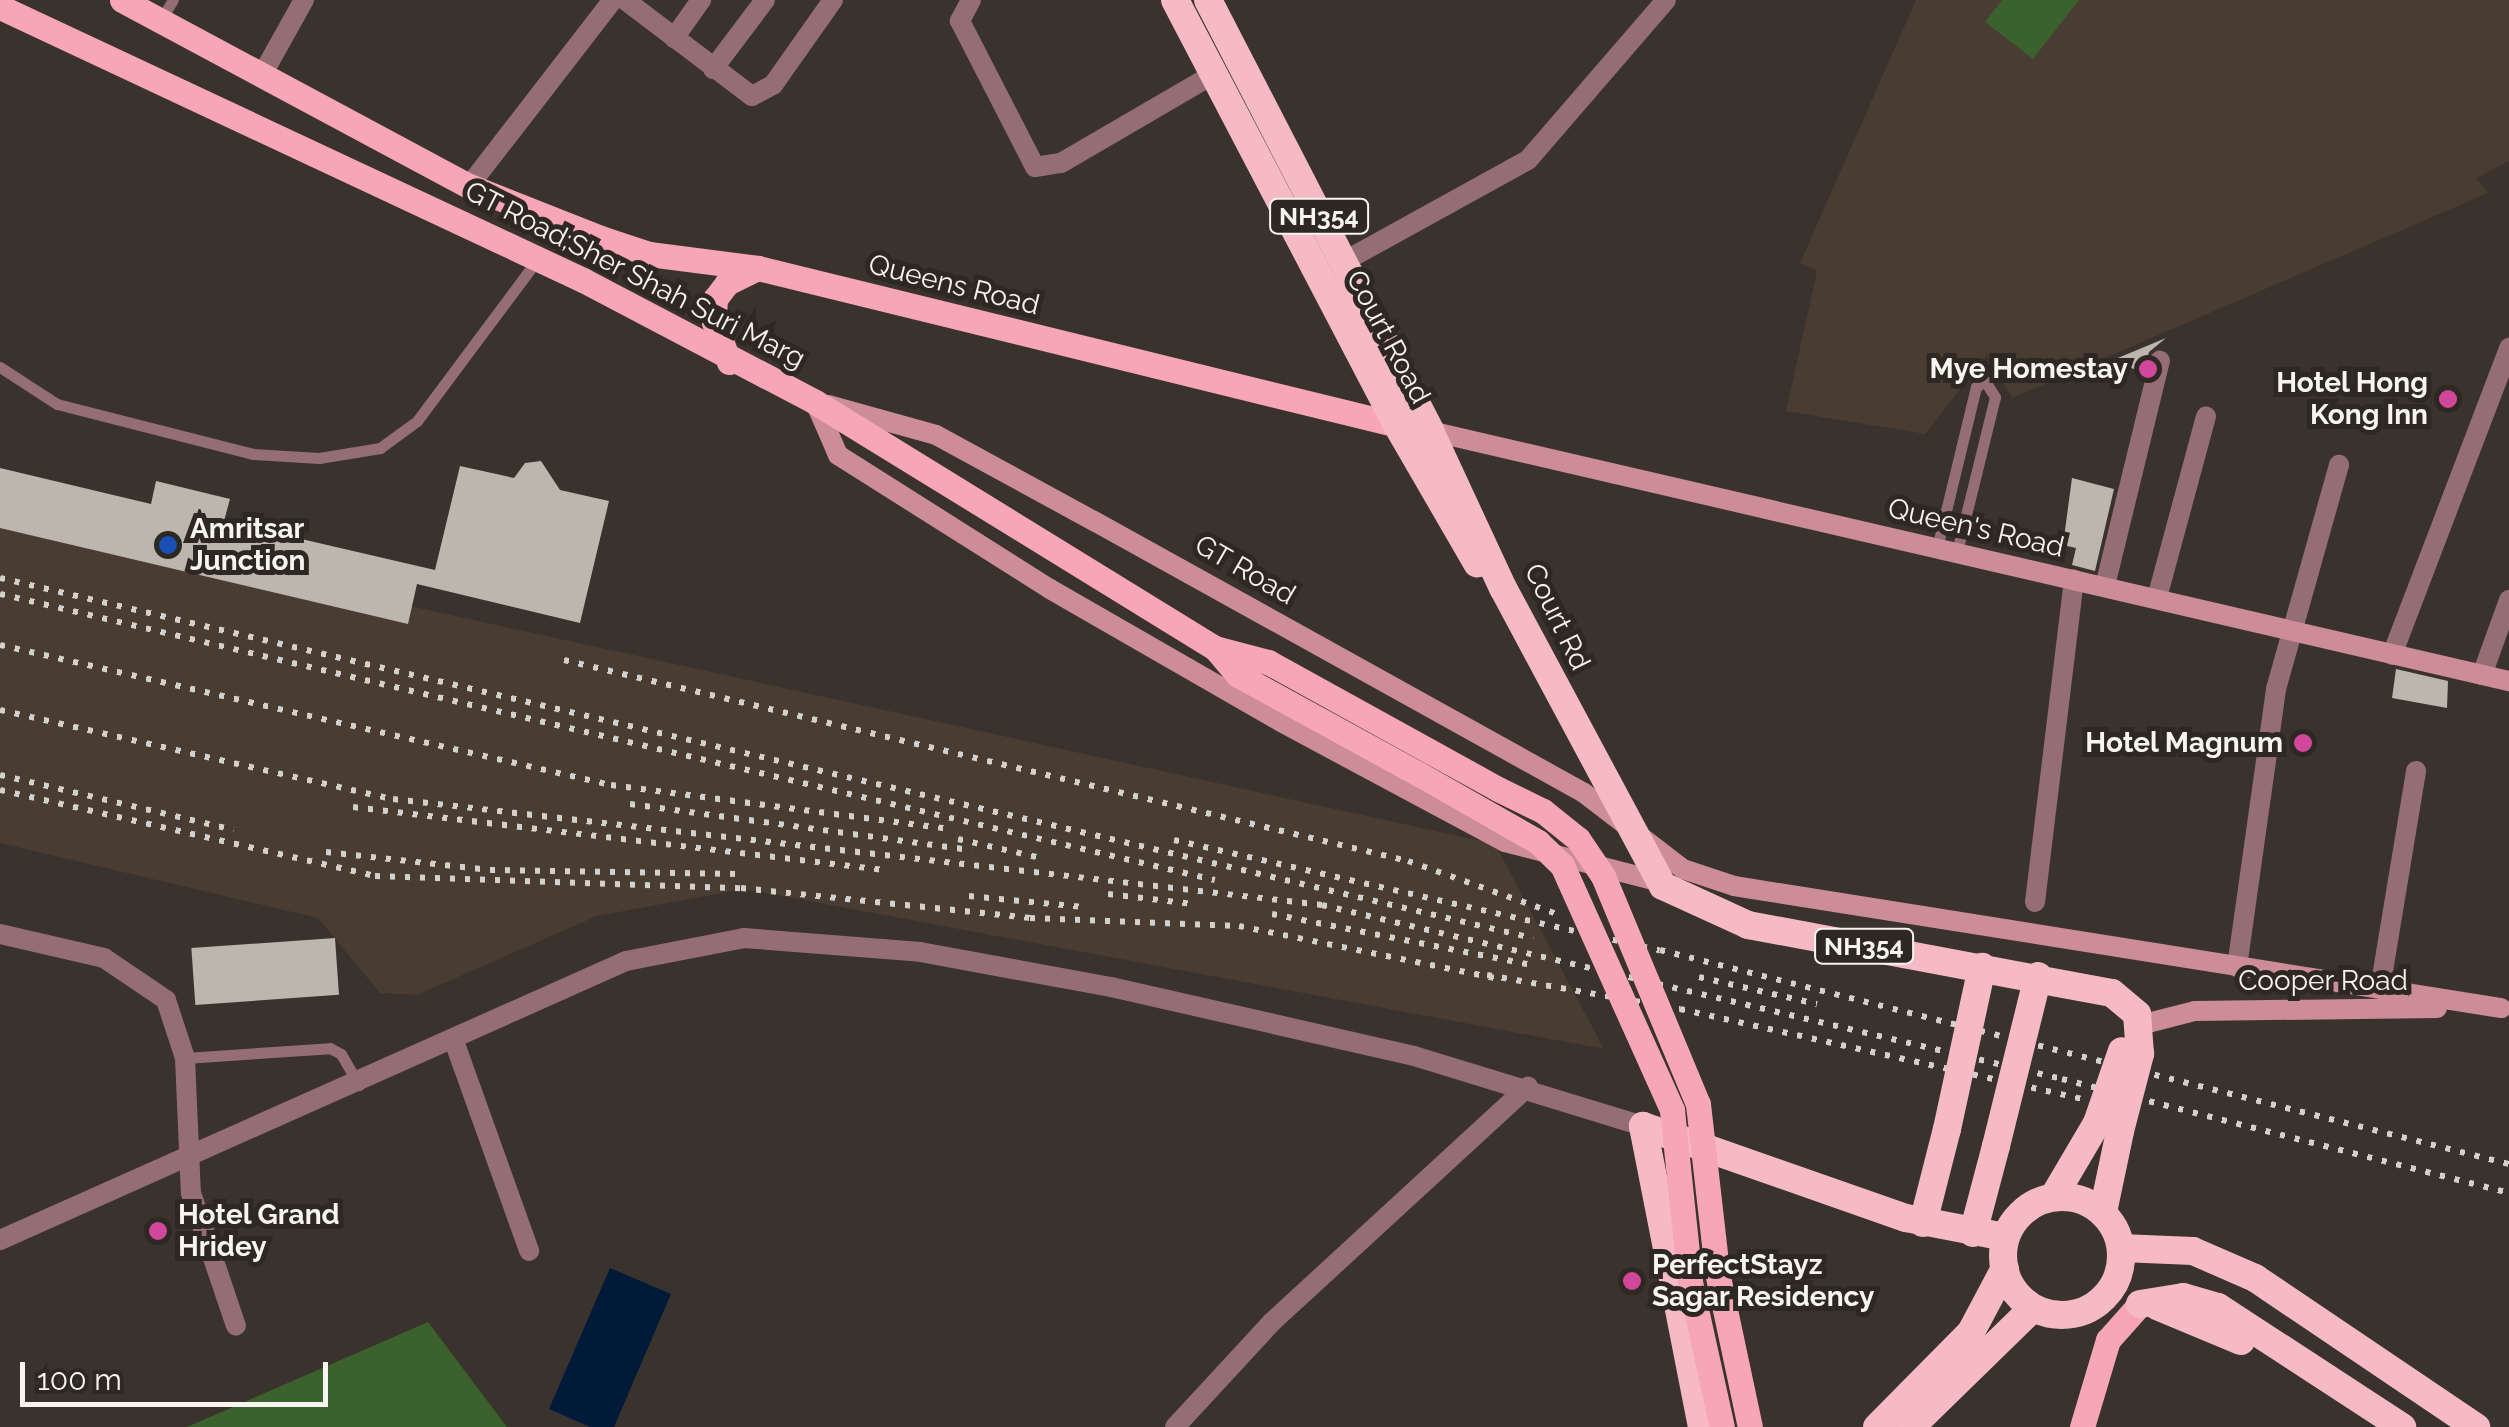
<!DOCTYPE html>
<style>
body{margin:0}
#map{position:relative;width:2509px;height:1427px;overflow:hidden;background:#39322d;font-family:Raleway,sans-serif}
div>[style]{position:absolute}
.built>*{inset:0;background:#483c33}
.green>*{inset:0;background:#3b612c}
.water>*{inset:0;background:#011a39}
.building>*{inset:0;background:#bcb6ae;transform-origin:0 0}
.service>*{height:11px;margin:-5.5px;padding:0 5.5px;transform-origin:5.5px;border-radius:5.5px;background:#956d74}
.minor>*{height:20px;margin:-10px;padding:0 10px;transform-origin:10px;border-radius:10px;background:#956d74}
.tertiary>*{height:20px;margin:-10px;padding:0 10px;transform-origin:10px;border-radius:10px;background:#956d74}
.secondary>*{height:20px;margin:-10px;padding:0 10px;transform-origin:10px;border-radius:10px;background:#cc8d98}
.primary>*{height:25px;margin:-12.5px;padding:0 12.5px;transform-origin:12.5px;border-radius:12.5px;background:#f6a6b4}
.trunk>*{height:28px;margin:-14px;padding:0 14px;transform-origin:14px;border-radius:14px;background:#f6bac4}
.trunk>.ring{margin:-14px;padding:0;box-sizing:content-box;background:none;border:28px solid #f6bac4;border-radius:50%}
.rail>*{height:6px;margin-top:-3px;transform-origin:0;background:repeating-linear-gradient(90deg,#d4d0cb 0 5px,transparent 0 15px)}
.primary-bridge>*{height:25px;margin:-12.5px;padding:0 12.5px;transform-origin:12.5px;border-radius:12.5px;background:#f6a6b4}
.trunk-bridge>*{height:28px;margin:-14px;padding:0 14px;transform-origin:14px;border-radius:14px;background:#f6bac4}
.dots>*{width:28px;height:28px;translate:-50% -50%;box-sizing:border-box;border:5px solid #2e2823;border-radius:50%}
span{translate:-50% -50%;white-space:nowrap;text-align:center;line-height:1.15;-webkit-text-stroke:10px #2e2823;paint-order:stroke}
.shield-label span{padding:2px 8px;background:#2e2823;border:2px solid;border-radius:8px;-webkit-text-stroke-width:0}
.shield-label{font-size:25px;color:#f8f4f0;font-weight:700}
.street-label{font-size:28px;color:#f8f4f0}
.poi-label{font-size:28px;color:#f8f4f0;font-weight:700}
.right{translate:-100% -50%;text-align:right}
.left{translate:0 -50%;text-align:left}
.scale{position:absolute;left:20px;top:1362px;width:308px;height:45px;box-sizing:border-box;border:5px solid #f8f4f0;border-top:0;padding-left:12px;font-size:30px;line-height:35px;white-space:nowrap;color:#f8f4f0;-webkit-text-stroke:8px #2e2823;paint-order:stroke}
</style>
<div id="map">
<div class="built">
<div style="clip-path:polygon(1916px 0,2509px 0,2509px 161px,2477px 178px,2488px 193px,2012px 398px,1987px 355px,1925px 434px,1786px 411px,1817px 271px,1800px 263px)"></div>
<div style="clip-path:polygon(0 516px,1495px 844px,1604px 1049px,744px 889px,597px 916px,417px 995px,380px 993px,318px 918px,0 843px)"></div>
</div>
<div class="green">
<div style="clip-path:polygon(2002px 0,2079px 0,2033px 59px,1985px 22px)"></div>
<div style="clip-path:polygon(428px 1322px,507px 1427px,187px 1427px)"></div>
</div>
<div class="water">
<div style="clip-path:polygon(610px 1268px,671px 1294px,614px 1427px,590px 1427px,549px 1409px)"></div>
</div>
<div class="building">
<div style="clip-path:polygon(2166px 338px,2149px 352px,2143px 373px,2113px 360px)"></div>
<div style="clip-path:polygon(541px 461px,560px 490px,609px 501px,580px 623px,417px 584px,408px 624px,0 528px,0 468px,151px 504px,156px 481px,230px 499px,224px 521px,435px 570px,460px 466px,514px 478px,525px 463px)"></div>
<div style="clip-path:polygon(2072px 478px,2114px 489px,2095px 571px,2072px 565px,2076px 548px,2063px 545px)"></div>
<div style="clip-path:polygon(2396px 669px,2448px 681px,2447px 708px,2392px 698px)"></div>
<div style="left:335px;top:938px;width:57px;height:144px;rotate:86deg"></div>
</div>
<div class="service">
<div style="left:162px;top:18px;width:21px;rotate:-59deg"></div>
<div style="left:0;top:367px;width:68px;rotate:33deg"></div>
<div style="left:57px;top:404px;width:202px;rotate:14.3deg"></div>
<div style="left:253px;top:454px;width:66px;rotate:3.5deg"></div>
<div style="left:319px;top:458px;width:62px;rotate:-9.3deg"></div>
<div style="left:380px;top:448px;width:46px;rotate:-36.1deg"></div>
<div style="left:417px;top:421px;width:201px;rotate:-53.3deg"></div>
<div style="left:1937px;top:548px;width:166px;rotate:-76.4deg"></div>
<div style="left:1976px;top:387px;width:11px;rotate:-34deg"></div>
<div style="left:1985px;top:381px;width:19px;rotate:58deg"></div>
<div style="left:1995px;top:397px;width:160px;rotate:103.8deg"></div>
<div style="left:185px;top:1058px;width:145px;rotate:-3.9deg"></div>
<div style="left:330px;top:1048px;width:13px;rotate:29deg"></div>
<div style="left:341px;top:1054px;width:36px;rotate:60deg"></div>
</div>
<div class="minor">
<div style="left:625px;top:0;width:159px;rotate:37.1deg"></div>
<div style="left:752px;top:96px;width:24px;rotate:-28deg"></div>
<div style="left:773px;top:85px;width:104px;rotate:-54.8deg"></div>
<div style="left:971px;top:0;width:24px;rotate:118deg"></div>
<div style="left:960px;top:21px;width:164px;rotate:62.8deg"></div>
<div style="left:1035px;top:167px;width:26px;rotate:-9deg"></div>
<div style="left:1061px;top:163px;width:177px;rotate:-30.2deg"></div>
<div style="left:674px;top:38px;width:47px;rotate:-54.6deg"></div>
<div style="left:713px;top:69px;width:86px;rotate:-53deg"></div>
<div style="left:262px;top:75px;width:86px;rotate:-60.8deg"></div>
<div style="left:469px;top:186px;width:235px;rotate:-52.3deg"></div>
<div style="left:1343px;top:262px;width:211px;rotate:-28.9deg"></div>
<div style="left:1528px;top:160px;width:211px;rotate:-49.2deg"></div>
<div style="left:2105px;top:586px;width:232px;rotate:-76.3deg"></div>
<div style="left:2157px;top:598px;width:188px;rotate:-74.9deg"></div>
<div style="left:2392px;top:655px;width:329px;rotate:-69.1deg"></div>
<div style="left:2482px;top:675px;width:80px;rotate:-70.2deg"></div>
<div style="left:2035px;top:902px;width:325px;rotate:-83.1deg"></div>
<div style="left:0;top:934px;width:107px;rotate:13deg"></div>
<div style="left:104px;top:958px;width:75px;rotate:34.1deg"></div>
<div style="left:166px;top:1000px;width:61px;rotate:71.9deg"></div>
<div style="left:185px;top:1058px;width:135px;rotate:87.5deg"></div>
<div style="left:191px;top:1193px;width:140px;rotate:71.3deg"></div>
<div style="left:2237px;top:967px;width:281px;rotate:-82deg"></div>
<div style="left:2276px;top:689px;width:233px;rotate:-74.3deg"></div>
<div style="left:2380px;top:989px;width:221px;rotate:-80.6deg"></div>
<div style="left:454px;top:1041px;width:223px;rotate:70.3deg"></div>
<div style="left:1175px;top:1427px;width:143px;rotate:-47.3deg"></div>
<div style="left:1272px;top:1322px;width:348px;rotate:-42.6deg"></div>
</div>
<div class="tertiary">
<div style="left:0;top:1240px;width:685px;rotate:-24.02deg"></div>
<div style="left:626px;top:961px;width:120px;rotate:-11deg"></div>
<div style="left:744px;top:938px;width:177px;rotate:4.5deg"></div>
<div style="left:920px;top:952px;width:194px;rotate:10.4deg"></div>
<div style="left:1111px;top:987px;width:311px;rotate:12.8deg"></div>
<div style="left:1414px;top:1056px;width:239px;rotate:17deg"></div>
</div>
<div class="secondary">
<div style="left:815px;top:402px;width:58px;rotate:66.5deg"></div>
<div style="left:838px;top:455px;width:251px;rotate:32.3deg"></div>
<div style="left:1050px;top:589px;width:267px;rotate:29.9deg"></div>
<div style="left:1281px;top:722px;width:254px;rotate:28.2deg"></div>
<div style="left:1505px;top:842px;width:161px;rotate:14.4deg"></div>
<div style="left:828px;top:405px;width:112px;rotate:15.5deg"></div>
<div style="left:936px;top:435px;width:180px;rotate:28.6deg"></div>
<div style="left:1094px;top:521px;width:560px;rotate:29.03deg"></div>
<div style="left:1584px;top:793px;width:125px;rotate:37.5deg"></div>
<div style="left:1683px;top:869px;width:54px;rotate:18.4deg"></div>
<div style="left:1734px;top:886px;width:777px;rotate:9.04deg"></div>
<div style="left:1430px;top:431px;width:1108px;rotate:13.05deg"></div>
<div style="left:2140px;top:1025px;width:57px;rotate:-14.3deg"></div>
<div style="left:2195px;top:1011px;width:242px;rotate:-0.7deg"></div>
</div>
<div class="primary">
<div style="left:122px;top:0;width:394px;rotate:28.2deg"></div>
<div style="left:469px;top:186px;width:142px;rotate:21.5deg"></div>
<div style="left:601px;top:238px;width:51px;rotate:18.4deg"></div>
<div style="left:649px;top:254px;width:110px;rotate:7.3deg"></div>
<div style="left:758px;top:268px;width:671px;rotate:13.79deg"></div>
<div style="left:0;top:7px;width:644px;rotate:25.09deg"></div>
<div style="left:583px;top:280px;width:262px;rotate:27.7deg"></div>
<div style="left:815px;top:402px;width:470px;rotate:31.6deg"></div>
<div style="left:1215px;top:648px;width:55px;rotate:14.8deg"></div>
<div style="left:1268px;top:662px;width:263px;rotate:28.9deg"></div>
<div style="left:729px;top:362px;width:43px;rotate:-110.6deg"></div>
<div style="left:714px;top:322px;width:23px;rotate:-88deg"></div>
<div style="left:715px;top:299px;width:20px;rotate:-53deg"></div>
<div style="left:727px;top:283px;width:34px;rotate:-26deg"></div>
<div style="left:1215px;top:648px;width:35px;rotate:50deg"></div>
<div style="left:1238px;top:675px;width:206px;rotate:28.7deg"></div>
<div style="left:2082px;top:1427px;width:91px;rotate:-73.4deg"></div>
<div style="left:2108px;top:1340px;width:48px;rotate:-48.4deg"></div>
</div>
<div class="trunk">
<div style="left:1175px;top:0;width:479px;rotate:62.4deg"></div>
<div style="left:1397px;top:425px;width:160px;rotate:59.9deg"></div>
<div style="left:1208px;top:0;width:485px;rotate:62.7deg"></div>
<div style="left:1430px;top:431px;width:173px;rotate:65.1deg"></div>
<div style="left:1503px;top:588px;width:338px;rotate:61.8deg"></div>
<div style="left:1663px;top:886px;width:94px;rotate:24.6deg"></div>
<div style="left:1748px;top:925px;width:370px;rotate:10.6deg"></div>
<div style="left:2112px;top:993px;width:33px;rotate:40deg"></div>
<div style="left:2137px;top:1014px;width:40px;rotate:85.7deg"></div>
<div style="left:2054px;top:1196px;width:85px;rotate:-59.5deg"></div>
<div class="ring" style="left:2003px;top:1197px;width:90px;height:90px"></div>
<div style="left:2103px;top:1212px;width:83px;rotate:-78.1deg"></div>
<div style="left:1923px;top:1223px;width:97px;rotate:-75.7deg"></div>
<div style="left:1973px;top:1233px;width:90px;rotate:-75.2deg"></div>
<div style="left:2121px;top:1248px;width:72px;rotate:2.4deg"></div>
<div style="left:2193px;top:1251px;width:68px;rotate:23.5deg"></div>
<div style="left:2255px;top:1278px;width:267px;rotate:34deg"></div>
<div style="left:2140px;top:1304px;width:44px;rotate:-9.2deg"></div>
<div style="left:2183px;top:1297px;width:36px;rotate:16deg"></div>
<div style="left:2218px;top:1307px;width:220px;rotate:33.1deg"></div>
<div style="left:2157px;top:1306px;width:91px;rotate:22.6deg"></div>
<div style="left:1702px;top:1427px;width:307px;rotate:-101.1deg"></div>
<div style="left:1643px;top:1126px;width:279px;rotate:19.3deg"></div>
<div style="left:1906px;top:1218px;width:101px;rotate:10.9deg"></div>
<div style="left:1877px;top:1427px;width:134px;rotate:-45.3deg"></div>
<div style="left:1971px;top:1332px;width:72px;rotate:-62deg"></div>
<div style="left:1911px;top:1427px;width:170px;rotate:-44.3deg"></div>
</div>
<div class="rail">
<div style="left:0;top:578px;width:1575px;rotate:13.22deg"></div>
<div style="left:0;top:594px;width:1248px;rotate:13.25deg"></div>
<div style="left:0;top:645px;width:627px;rotate:12.91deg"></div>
<div style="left:611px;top:785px;width:336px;rotate:7.4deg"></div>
<div style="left:564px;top:660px;width:868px;rotate:13.4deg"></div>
<div style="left:1408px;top:861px;width:158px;rotate:19.6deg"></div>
<div style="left:0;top:710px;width:403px;rotate:12.8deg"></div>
<div style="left:393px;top:799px;width:935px;rotate:6.51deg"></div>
<div style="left:1322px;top:905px;width:760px;rotate:13.23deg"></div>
<div style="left:2062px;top:1079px;width:461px;rotate:14.3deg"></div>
<div style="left:0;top:775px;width:240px;rotate:13.2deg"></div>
<div style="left:0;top:790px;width:385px;rotate:12.9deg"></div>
<div style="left:375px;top:876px;width:366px;rotate:1.9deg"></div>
<div style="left:741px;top:888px;width:291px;rotate:5.9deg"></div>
<div style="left:1030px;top:918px;width:209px;rotate:2.2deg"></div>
<div style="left:1239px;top:926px;width:266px;rotate:11.5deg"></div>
<div style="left:630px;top:804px;width:345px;rotate:7.7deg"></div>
<div style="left:353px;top:807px;width:535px;rotate:6.77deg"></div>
<div style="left:958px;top:839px;width:85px;rotate:12.9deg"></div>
<div style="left:1174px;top:840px;width:498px;rotate:12.8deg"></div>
<div style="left:1660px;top:950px;width:876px;rotate:14.15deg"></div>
<div style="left:326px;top:852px;width:165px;rotate:6.3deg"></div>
<div style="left:490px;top:870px;width:250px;rotate:0.9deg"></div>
<div style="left:1108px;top:894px;width:86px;rotate:6.7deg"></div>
<div style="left:969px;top:896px;width:115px;rotate:5.5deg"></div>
<div style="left:1272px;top:914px;width:265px;rotate:11.1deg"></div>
<div style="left:1487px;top:975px;width:196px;rotate:10deg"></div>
<div style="left:1680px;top:1009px;width:414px;rotate:12.6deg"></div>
<div style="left:1699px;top:977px;width:121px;rotate:12.9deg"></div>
</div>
<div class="primary-bridge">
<div style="left:1419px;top:774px;width:137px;rotate:29.7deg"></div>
<div style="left:1538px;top:842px;width:33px;rotate:44deg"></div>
<div style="left:1562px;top:865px;width:269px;rotate:65.8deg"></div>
<div style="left:1672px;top:1110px;width:173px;rotate:84deg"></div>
<div style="left:1690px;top:1282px;width:148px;rotate:77.6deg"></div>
<div style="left:1498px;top:789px;width:50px;rotate:26.1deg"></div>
<div style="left:1543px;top:811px;width:45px;rotate:38.7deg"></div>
<div style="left:1578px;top:839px;width:45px;rotate:56deg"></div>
<div style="left:1603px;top:876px;width:247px;rotate:67.4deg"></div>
<div style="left:1698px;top:1104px;width:169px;rotate:83.5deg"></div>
<div style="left:1717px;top:1272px;width:158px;rotate:78deg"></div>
</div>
<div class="trunk-bridge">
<div style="left:2097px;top:1123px;width:76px;rotate:-70.9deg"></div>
<div style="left:1947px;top:1129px;width:166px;rotate:-77.8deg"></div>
<div style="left:2120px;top:1131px;width:80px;rotate:-75.4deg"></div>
<div style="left:1996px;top:1146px;width:175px;rotate:-76.1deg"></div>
</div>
<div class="dots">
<div style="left:2148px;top:369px;background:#d1479c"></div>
<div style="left:2448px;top:399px;background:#d1479c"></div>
<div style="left:168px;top:545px;background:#1a4fb4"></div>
<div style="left:2303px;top:743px;background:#d1479c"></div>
<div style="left:158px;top:1231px;background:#d1479c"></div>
<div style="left:1632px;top:1281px;background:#d1479c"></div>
</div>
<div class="shield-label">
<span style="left:1319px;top:216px">NH354</span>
<span style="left:1864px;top:946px">NH354</span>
</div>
<div class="street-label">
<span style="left:635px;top:275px;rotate:27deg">GT Road;Sher Shah Suri Marg</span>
<span style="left:954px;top:285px;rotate:14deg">Queens Road</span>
<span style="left:1388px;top:337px;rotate:62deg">Court Road</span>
<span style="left:1976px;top:528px;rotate:13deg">Queen's Road</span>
<span style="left:1245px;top:570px;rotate:30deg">GT Road</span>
<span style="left:1557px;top:617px;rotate:64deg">Court Rd</span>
<span style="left:2323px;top:981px">Cooper Road</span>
</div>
<div class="poi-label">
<span class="right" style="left:2128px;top:369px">Mye Homestay</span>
<span class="right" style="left:2428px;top:399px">Hotel Hong<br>Kong Inn</span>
<span class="left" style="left:190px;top:545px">Amritsar<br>Junction</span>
<span class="right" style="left:2283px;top:743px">Hotel Magnum</span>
<span class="left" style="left:178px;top:1231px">Hotel Grand<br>Hridey</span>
<span class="left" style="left:1652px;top:1281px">PerfectStayz<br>Sagar Residency</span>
</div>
<div class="scale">100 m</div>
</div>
